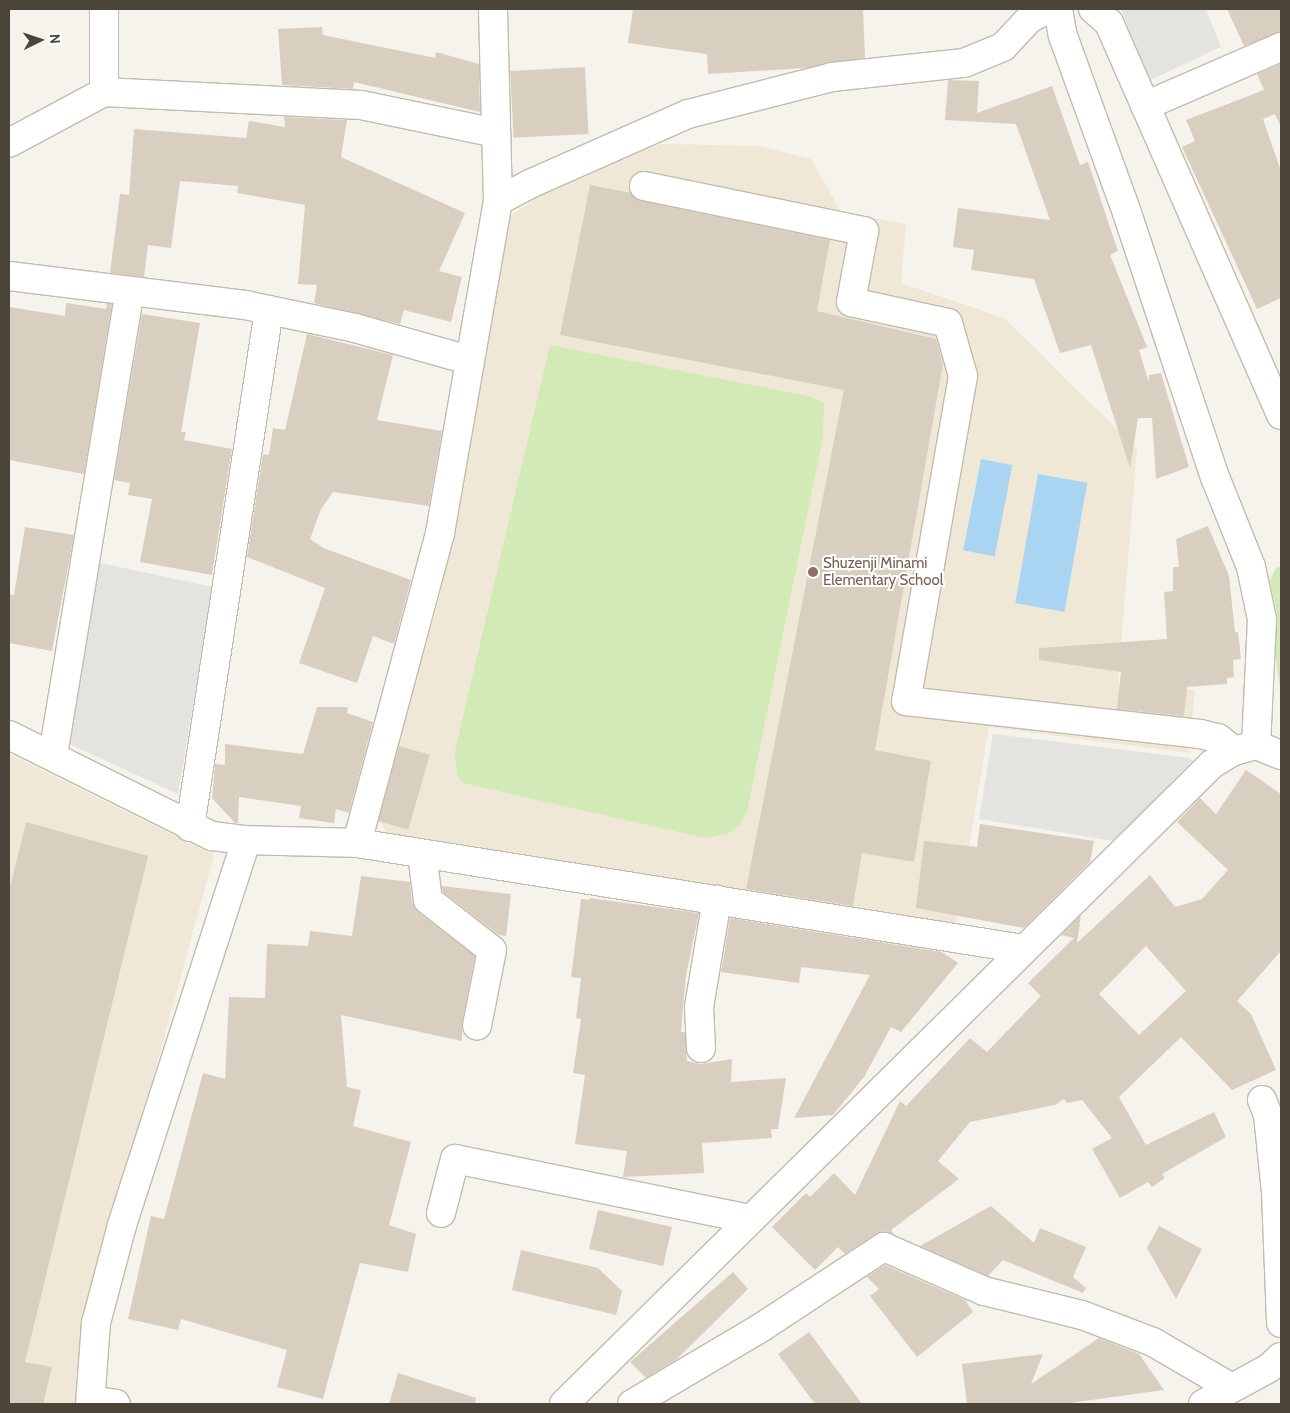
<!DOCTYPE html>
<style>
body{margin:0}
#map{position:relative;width:1290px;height:1413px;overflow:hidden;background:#f6f3ec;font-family:Cabin,sans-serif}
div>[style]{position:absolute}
.education>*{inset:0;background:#efe8d6}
.green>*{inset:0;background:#d2eab5}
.parking>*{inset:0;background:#e5e3e0}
.water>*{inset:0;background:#a9d4f2;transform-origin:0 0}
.building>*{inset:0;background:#d8cfc1;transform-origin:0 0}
.roads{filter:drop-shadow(1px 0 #c2bbae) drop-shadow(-1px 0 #c2bbae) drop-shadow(0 1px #c2bbae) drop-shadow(0 -1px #c2bbae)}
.minor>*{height:28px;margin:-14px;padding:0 14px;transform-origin:14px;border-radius:14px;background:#fff}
.dots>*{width:14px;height:14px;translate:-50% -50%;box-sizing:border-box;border:2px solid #fff;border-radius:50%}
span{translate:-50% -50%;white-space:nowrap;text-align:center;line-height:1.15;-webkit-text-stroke:4px #fff;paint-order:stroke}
.education-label{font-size:15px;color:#785e54}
.left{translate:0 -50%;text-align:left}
.frame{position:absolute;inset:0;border:10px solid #4b4439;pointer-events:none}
.north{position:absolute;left:15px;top:15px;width:50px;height:50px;-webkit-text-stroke:4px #fff;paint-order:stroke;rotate:86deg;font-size:14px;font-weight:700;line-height:20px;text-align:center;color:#4b4439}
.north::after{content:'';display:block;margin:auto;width:18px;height:22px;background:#4b4439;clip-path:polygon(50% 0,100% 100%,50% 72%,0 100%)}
</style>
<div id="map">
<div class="education">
<div style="clip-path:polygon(662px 144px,761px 146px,811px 159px,841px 212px,906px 224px,901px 283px,1004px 318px,1137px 449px,1118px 684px,1195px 690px,1189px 753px,989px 727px,956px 925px,850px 914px,710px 884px,386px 833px,376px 811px,439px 600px,474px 412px,505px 220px,543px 193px,580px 174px)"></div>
<div style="clip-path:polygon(9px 754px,214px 855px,88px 1316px,81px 1404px,9px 1404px)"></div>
</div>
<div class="green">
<div style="clip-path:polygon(550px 345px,812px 397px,824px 403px,823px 436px,747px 811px,739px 826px,727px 834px,705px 838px,463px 783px,457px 775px,455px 751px)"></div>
<div style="clip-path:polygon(1281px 566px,1281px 695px,1274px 648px,1277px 614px,1270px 581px,1275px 569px)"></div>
</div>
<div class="parking">
<div style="clip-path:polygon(1121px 9px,1206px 9px,1221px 47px,1148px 81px)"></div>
<div style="clip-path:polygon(96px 562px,213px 587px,178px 794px,67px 743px)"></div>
<div style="clip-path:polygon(993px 734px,1190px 758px,1195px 763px,1114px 841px,979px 819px)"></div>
</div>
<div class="water">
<div style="left:981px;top:459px;width:32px;height:93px;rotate:11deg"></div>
<div style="left:1038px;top:474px;width:50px;height:131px;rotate:10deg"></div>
</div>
<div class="building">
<div style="clip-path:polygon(633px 9px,863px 9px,865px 58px,805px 68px,708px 74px,707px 54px,628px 43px)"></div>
<div style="clip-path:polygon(1227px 9px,1281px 9px,1281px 32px,1244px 46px)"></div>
<div style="clip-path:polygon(322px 27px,323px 35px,435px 58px,436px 52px,479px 64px,480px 112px,354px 82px,353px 89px,282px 85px,278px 29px)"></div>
<div style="clip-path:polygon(1281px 64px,1281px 127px,1275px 114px,1263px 119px,1281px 171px,1281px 298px,1257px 309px,1182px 147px,1195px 141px,1186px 120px,1264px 90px,1257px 74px)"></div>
<div style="left:585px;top:67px;width:67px;height:75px;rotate:87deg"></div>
<div style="clip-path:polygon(948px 80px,979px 81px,977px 113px,1052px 86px,1080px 165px,1088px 162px,1118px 251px,1110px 255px,1147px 347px,1139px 350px,1149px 383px,1149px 375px,1161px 373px,1189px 467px,1156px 479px,1152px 418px,1138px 418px,1130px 468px,1091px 345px,1060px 353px,1034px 279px,971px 270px,974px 250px,953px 247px,958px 208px,1050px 220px,1016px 124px,945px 120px)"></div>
<div style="clip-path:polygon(284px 117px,347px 120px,341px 157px,465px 213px,439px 271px,462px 277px,451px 322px,404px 310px,400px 324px,314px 303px,317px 285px,298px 284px,305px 205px,237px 193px,238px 186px,180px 181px,171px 248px,148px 245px,144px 277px,110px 273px,120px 194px,129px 195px,134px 129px,246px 138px,249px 121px,285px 127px)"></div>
<div style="clip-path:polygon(590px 185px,631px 193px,641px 201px,830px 240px,817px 311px,936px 339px,943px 364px,875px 750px,931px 761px,914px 862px,862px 853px,853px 906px,746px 889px,844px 390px,560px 335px)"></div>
<div style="clip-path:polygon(66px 303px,106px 309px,107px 304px,112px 304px,84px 474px,9px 460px,9px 307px,65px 316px)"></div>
<div style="clip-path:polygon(142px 314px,200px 323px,181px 432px,186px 432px,184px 440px,232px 449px,212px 575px,140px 562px,152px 499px,128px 495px,130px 483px,114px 480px)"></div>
<div style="clip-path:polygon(307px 334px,393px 355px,377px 420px,442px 431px,429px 506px,333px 492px,321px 509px,310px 539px,323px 548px,411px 580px,394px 644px,373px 636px,357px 683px,299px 663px,325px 588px,247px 557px,263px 454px,269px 455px,273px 428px,285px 430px)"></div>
<div style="clip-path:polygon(1208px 526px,1229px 576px,1235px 632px,1238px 632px,1241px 659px,1233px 660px,1234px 677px,1227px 678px,1227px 684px,1187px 687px,1184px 716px,1117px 709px,1121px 672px,1039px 660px,1039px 648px,1167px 639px,1164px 592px,1173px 591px,1173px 567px,1179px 567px,1176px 539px)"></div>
<div style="clip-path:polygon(25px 527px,74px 535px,52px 651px,9px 643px,9px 594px,14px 595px)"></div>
<div style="clip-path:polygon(317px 707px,348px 707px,347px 713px,373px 722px,349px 813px,336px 809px,334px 823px,299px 818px,301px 806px,239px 797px,238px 823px,235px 823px,212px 798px,215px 764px,225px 765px,225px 744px,303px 754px)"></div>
<div style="left:399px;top:746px;width:32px;height:78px;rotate:16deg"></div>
<div style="clip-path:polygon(evenodd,1246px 770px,1281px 794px,1281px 951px,1237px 1001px,1251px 1014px,1276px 1070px,1232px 1090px,1181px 1037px,1119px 1097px,1146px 1145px,1214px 1112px,1226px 1137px,1162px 1174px,1165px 1178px,1152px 1187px,1148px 1182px,1120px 1198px,1092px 1149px,1112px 1138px,1082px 1100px,1067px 1103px,1064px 1099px,1055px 1105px,970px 1122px,938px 1161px,959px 1179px,891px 1230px,894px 1234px,883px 1231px,876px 1234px,845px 1254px,838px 1247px,815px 1270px,772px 1227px,806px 1193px,810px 1197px,834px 1173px,855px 1195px,900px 1101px,906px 1106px,970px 1038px,987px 1052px,1041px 996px,1028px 983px,1074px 938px,1061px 935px,1081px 915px,1077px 943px,1150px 875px,1175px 907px,1202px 899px,1228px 870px,1177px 822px,1200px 798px,1216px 814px,1246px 770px,1146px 946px,1186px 991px,1139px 1035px,1099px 994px,1146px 946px)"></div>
<div style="clip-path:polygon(26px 822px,148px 856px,25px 1362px,52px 1367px,43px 1404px,9px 1404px,9px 891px)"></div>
<div style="clip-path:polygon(980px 824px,1094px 841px,1090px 862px,1024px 928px,916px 908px,924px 841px,977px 847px)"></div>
<div style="clip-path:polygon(361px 876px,410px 882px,412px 902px,418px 912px,475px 956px,462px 1023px,462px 1041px,341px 1015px,347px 1087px,361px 1090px,353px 1126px,411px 1142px,389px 1225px,416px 1234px,408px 1272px,360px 1263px,323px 1399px,277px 1387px,287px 1350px,181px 1319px,178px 1330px,128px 1319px,151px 1216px,164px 1219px,203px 1073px,225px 1079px,229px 997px,265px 998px,267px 944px,308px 946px,310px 931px,352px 936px)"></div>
<div style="clip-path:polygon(442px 886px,511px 894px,506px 936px,499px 935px,443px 892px)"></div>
<div style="clip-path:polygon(590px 898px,699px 913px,686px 975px,681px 1032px,685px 1032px,687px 1061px,701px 1064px,732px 1059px,731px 1082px,786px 1078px,778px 1129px,771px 1129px,772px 1138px,702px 1143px,704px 1173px,623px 1177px,627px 1151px,575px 1144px,585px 1075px,573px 1073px,581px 1019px,576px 1018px,581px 978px,571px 977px,581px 899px,589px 900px)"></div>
<div style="clip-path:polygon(730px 918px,942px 952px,958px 963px,901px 1032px,891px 1027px,864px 1077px,833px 1115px,794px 1118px,870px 975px,801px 967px,799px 983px,721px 972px)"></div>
<div style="clip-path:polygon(991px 1206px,1034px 1243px,1040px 1228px,1086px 1247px,1073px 1277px,1086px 1288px,1083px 1293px,1003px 1260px,988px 1276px,920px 1246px)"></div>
<div style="left:598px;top:1210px;width:76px;height:40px;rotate:13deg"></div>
<div style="clip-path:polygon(1159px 1226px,1202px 1249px,1176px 1299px,1147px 1248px)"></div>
<div style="clip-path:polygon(521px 1250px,598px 1268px,622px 1291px,616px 1315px,512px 1290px)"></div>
<div style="clip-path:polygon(885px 1265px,965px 1300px,973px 1312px,917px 1357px,870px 1296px,879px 1289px,867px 1277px)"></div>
<div style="clip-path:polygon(733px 1272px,748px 1289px,677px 1359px,646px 1378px,630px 1362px)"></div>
<div style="clip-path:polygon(809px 1332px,862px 1404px,815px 1404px,778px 1354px)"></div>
<div style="clip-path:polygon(1099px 1338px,1139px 1354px,1164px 1390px,1062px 1404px,967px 1404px,962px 1364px,1043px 1354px,1031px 1384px)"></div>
<div style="clip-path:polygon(398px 1373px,476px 1398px,475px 1404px,389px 1404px)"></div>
</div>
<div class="roads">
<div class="minor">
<div style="left:104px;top:9px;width:83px;rotate:90deg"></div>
<div style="left:1058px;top:9px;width:27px;rotate:80deg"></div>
<div style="left:1063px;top:36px;width:188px;rotate:70.1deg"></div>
<div style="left:1127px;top:213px;width:278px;rotate:71.6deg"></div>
<div style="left:1215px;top:477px;width:97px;rotate:68.2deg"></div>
<div style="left:1251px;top:567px;width:53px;rotate:78.1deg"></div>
<div style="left:1262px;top:619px;width:126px;rotate:92.7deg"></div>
<div style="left:1093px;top:9px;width:21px;rotate:41deg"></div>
<div style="left:1109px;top:23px;width:428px;rotate:66.3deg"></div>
<div style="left:1145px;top:106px;width:148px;rotate:-23.5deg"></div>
<div style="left:9px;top:143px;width:108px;rotate:-28.2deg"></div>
<div style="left:104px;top:92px;width:257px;rotate:2.9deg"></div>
<div style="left:361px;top:105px;width:138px;rotate:11.7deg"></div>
<div style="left:644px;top:186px;width:225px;rotate:11.6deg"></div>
<div style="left:864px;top:231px;width:72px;rotate:100.4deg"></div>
<div style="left:851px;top:302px;width:99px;rotate:12.2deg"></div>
<div style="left:948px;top:323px;width:55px;rotate:74.2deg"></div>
<div style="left:963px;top:376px;width:330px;rotate:99.9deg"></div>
<div style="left:906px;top:701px;width:296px;rotate:6.4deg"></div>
<div style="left:1200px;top:734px;width:18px;rotate:13deg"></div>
<div style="left:1218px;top:738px;width:21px;rotate:39deg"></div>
<div style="left:498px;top:201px;width:38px;rotate:-28deg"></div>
<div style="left:532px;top:183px;width:171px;rotate:-23.9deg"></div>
<div style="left:688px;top:114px;width:149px;rotate:-14.4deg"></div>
<div style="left:832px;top:77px;width:133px;rotate:-6.1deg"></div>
<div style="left:964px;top:63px;width:42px;rotate:-22.3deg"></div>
<div style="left:1003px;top:47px;width:38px;rotate:-47deg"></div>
<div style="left:1029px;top:19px;width:21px;rotate:-28deg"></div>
<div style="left:9px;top:276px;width:238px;rotate:7deg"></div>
<div style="left:245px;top:305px;width:112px;rotate:11.8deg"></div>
<div style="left:355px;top:328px;width:118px;rotate:15.7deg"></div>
<div style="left:9px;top:735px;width:227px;rotate:26.5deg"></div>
<div style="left:212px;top:836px;width:34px;rotate:7deg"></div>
<div style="left:246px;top:840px;width:111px;rotate:1.5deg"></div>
<div style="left:357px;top:843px;width:674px;rotate:9.04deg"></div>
<div style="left:53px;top:755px;width:470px;rotate:-80.6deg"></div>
<div style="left:190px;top:827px;width:523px;rotate:-81.31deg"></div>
<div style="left:357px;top:843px;width:321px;rotate:-75deg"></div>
<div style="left:440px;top:533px;width:337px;rotate:-80.1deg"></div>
<div style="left:498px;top:201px;width:192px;rotate:-91.5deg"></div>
<div style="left:422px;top:854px;width:46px;rotate:82.6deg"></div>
<div style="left:428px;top:900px;width:81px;rotate:38deg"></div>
<div style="left:492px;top:950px;width:77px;rotate:101.2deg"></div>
<div style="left:701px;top:1048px;width:41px;rotate:-92.8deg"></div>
<div style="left:699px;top:1007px;width:109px;rotate:-80.5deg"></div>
<div style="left:1262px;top:1100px;width:16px;rotate:68deg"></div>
<div style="left:1268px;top:1115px;width:77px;rotate:84.1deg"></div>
<div style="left:1276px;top:1192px;width:131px;rotate:87.8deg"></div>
<div style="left:441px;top:1213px;width:56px;rotate:-75.5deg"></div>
<div style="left:455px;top:1159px;width:302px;rotate:11.5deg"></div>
<div style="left:91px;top:1400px;width:25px;rotate:9deg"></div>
<div style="left:90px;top:1404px;width:81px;rotate:-85.8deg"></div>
<div style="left:96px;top:1323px;width:101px;rotate:-75.1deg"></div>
<div style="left:122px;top:1225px;width:404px;rotate:-72.1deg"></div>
<div style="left:564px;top:1404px;width:911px;rotate:-44.64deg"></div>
<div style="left:1212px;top:764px;width:26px;rotate:-31deg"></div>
<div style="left:1234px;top:751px;width:23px;rotate:-15deg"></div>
<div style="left:1256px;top:745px;width:27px;rotate:22deg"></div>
<div style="left:632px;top:1404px;width:151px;rotate:-30.6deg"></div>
<div style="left:762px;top:1327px;width:146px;rotate:-33.3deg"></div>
<div style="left:884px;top:1247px;width:109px;rotate:23.7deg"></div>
<div style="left:984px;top:1291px;width:101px;rotate:13.8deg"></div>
<div style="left:1082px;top:1315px;width:76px;rotate:20.8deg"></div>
<div style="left:1153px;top:1342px;width:89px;rotate:30.3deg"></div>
<div style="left:1203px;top:1404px;width:75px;rotate:-28.6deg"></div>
<div style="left:1269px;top:1368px;width:16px;rotate:-43deg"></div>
</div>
</div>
<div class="dots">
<div style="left:813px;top:572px;background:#8d6e63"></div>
</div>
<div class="education-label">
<span class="left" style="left:823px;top:572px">Shuzenji Minami<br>Elementary School</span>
</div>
<div class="frame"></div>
<div class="north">N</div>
</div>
